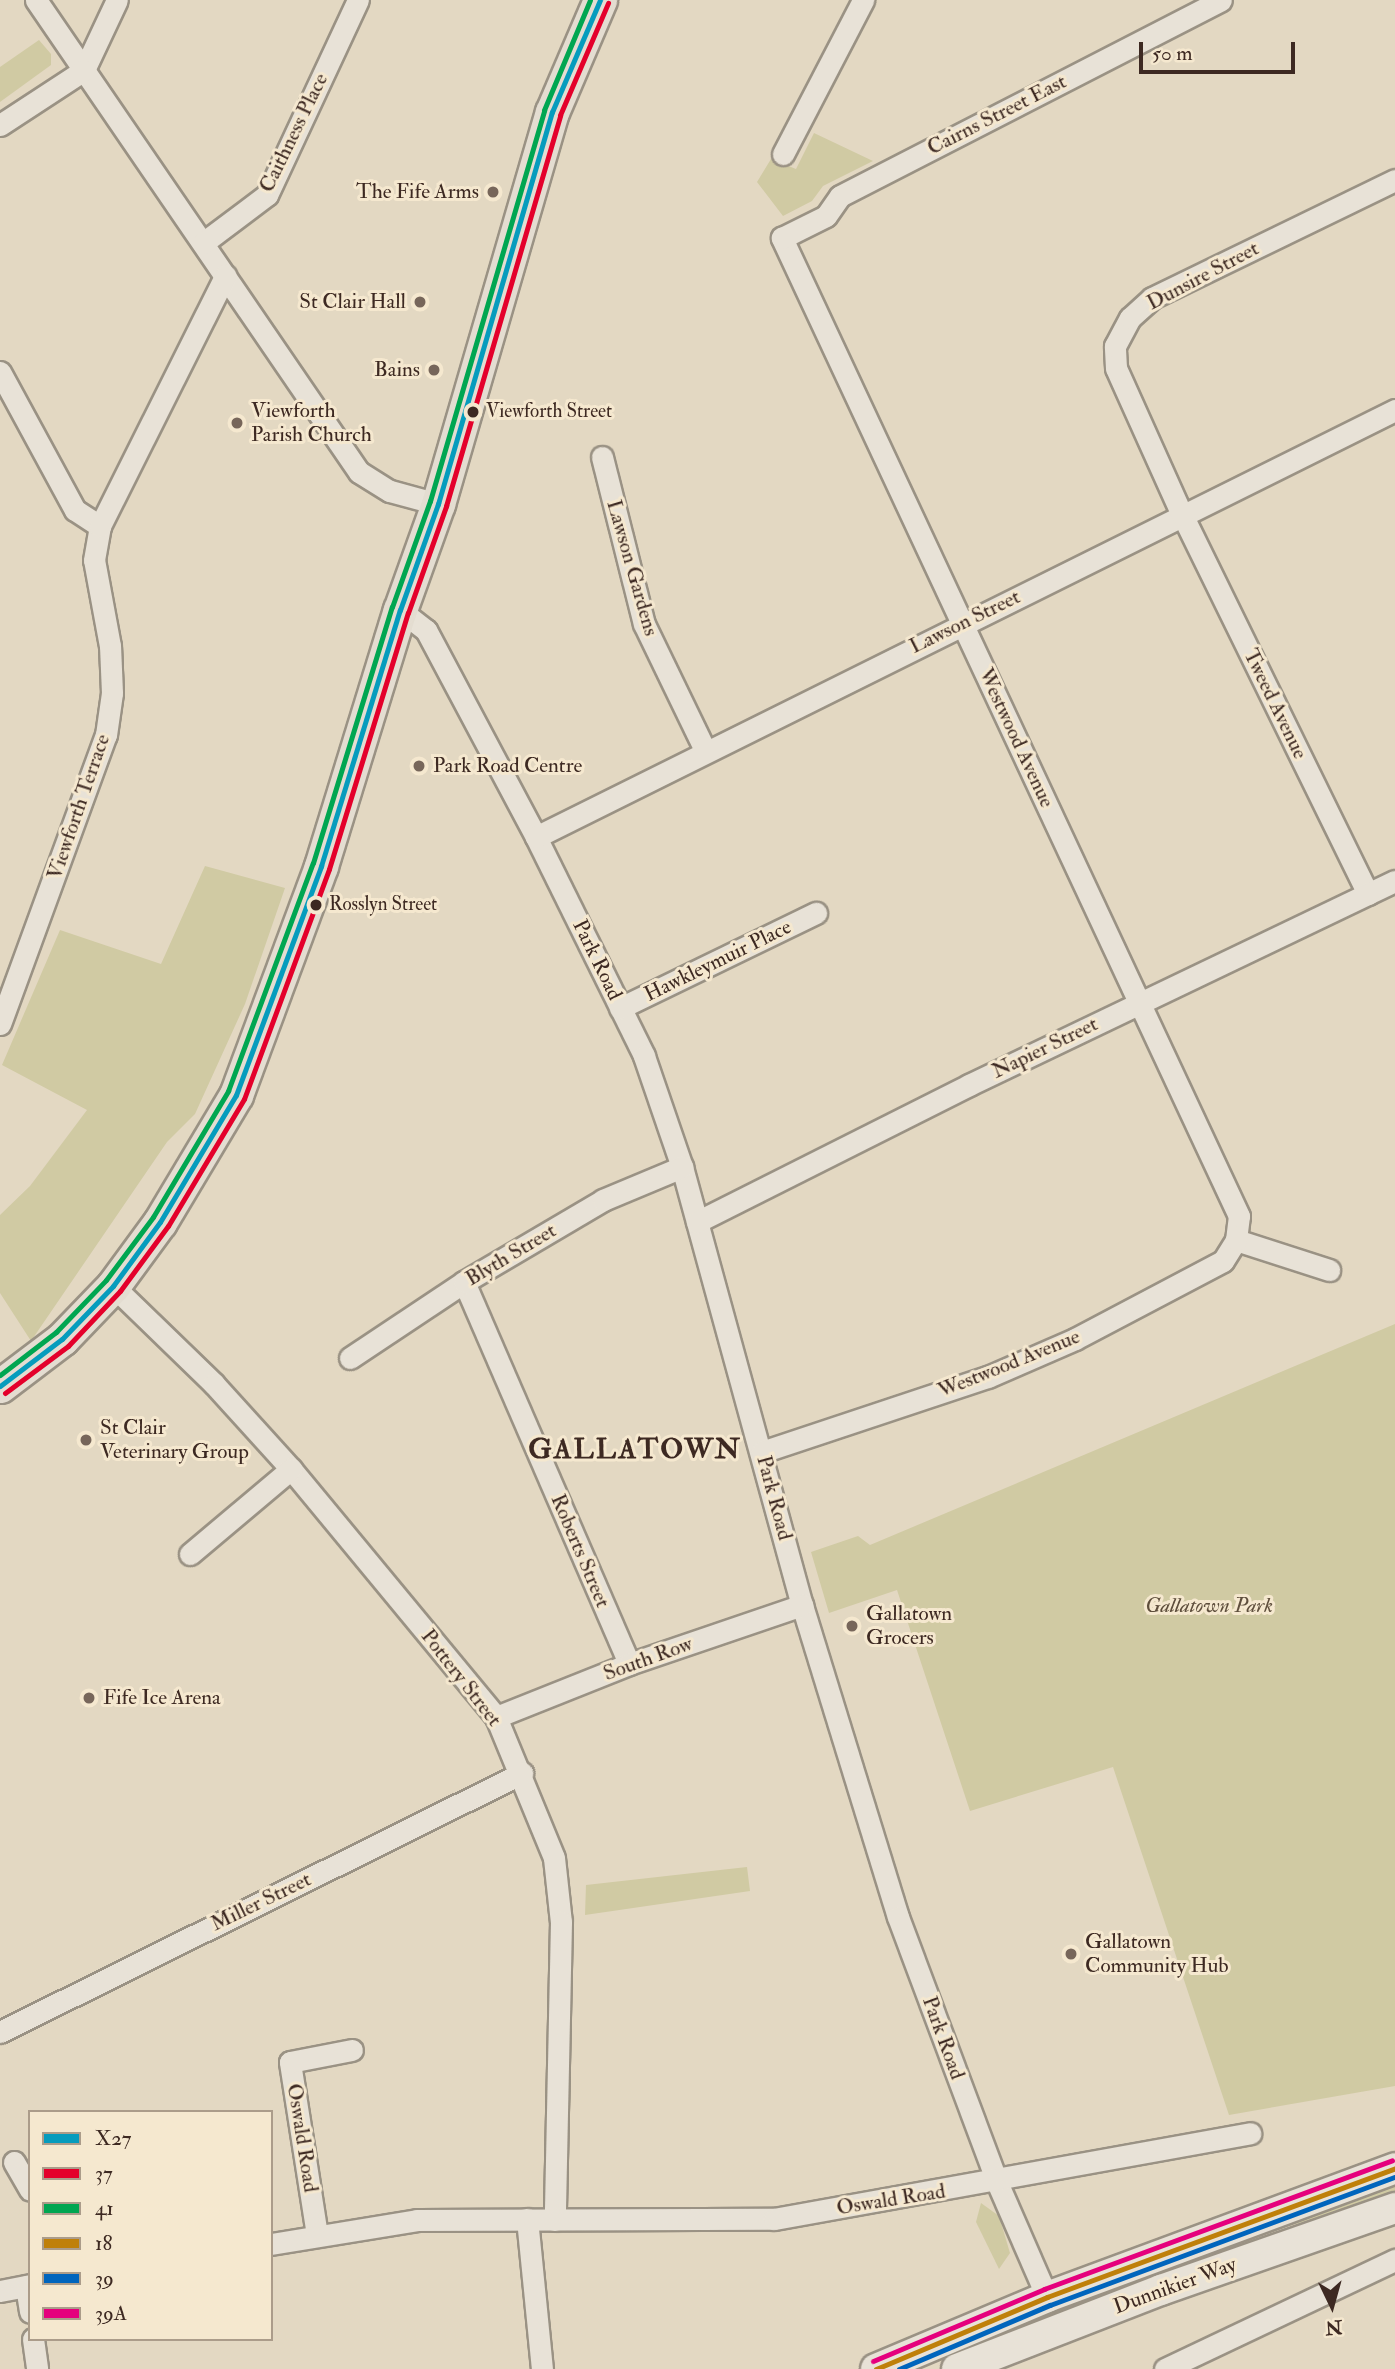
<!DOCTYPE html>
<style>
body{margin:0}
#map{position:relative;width:1395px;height:2369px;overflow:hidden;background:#e3d8c2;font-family:"IM FELL Double Pica",serif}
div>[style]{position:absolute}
.green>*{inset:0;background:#d0caa3}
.roads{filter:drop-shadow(2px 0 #9a9284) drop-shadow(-2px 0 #9a9284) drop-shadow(0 2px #9a9284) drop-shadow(0 -2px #9a9284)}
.street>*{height:21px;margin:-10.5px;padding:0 10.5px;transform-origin:10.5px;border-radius:10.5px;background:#e8e2d7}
.secondary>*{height:30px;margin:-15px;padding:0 15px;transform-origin:15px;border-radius:15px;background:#e8e2d7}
.primary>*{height:33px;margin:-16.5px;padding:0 16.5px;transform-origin:16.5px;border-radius:16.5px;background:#e4ddd1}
.bus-1>*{height:5px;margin:-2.5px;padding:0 2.5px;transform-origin:2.5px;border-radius:2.5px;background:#069cbd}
.bus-2>*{height:5px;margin:-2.5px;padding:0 2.5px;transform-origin:2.5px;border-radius:2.5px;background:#e4002b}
.bus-3>*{height:5px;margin:-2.5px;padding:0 2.5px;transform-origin:2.5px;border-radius:2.5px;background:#00a651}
.bus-4>*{height:5px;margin:-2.5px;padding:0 2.5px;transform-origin:2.5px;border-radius:2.5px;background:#bf800a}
.bus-5>*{height:5px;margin:-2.5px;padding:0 2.5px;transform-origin:2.5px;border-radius:2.5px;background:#0065bd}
.bus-6>*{height:5px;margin:-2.5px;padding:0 2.5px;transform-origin:2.5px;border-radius:2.5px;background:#e5007d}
.dots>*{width:19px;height:19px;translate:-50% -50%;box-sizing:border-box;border:4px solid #f5e8cf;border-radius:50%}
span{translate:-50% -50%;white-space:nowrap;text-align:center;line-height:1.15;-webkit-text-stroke:6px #f5e8cf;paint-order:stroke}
.bus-label{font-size:19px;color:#3d2922}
.left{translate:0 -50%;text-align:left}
.street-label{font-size:21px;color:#3d2922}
.poi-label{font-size:21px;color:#3d2922}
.right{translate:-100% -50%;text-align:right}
.park-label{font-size:21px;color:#5e4e3c;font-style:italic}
.district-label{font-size:28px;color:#3d2922;font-weight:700;letter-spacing:2px}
.legend{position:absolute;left:28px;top:2110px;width:245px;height:231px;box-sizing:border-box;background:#f5e8cf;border:2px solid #ab9c8a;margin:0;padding:9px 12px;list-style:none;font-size:21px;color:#3d2922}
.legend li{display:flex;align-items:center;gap:14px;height:35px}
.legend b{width:35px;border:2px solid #ab9c8a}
.north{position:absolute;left:1297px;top:2271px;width:70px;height:70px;-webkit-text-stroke:5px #f5e8cf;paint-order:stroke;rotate:175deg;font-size:19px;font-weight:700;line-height:28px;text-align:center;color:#3d2922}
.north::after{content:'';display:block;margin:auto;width:24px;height:32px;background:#3d2922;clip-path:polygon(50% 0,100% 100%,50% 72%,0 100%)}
.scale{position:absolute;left:1139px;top:42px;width:156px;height:32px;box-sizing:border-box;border:4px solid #3d2922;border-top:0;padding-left:9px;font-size:21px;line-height:24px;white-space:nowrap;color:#3d2922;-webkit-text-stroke:5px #f5e8cf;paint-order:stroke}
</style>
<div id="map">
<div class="green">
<div style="clip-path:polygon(39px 40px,51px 54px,51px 65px,0 102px,0 67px)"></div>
<div style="clip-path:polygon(814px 133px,873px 161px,823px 186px,812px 201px,783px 216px,757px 182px,771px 159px,796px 169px)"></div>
<div style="clip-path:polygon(205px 866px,285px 888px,245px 1004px,195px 1114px,167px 1142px,31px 1341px,0 1293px,0 1215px,30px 1186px,87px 1110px,2px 1065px,60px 930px,161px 964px)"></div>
<div style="clip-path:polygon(1395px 1324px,1395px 2086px,1229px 2115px,1113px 1767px,970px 1811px,897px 1590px,829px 1613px,811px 1552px,858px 1536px,870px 1545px)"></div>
<div style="clip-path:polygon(747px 1867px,750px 1891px,585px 1915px,586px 1885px)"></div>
<div style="clip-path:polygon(1395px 2183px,1395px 2199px,1292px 2225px,1095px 2294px)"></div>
<div style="clip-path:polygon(981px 2203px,999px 2216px,1010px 2253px,999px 2269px,976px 2222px)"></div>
</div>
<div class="roads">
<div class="street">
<div style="left:36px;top:0;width:572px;rotate:55.62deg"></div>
<div style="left:359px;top:472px;width:36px;rotate:32deg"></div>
<div style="left:390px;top:491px;width:50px;rotate:15.2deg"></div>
<div style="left:84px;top:70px;width:77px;rotate:-64.8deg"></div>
<div style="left:0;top:125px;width:100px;rotate:-33.2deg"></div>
<div style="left:783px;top:154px;width:174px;rotate:-62.5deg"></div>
<div style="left:203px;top:243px;width:80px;rotate:-36.9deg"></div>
<div style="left:267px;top:195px;width:215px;rotate:-65deg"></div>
<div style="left:0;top:372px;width:157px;rotate:61.5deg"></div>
<div style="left:75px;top:510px;width:30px;rotate:33deg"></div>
<div style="left:602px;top:457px;width:172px;rotate:75.9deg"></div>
<div style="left:644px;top:624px;width:142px;rotate:64.2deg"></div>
<div style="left:400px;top:610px;width:33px;rotate:38deg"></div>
<div style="left:426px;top:630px;width:234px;rotate:62deg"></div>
<div style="left:536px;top:837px;width:244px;rotate:63.7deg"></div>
<div style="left:644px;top:1056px;width:117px;rotate:71.1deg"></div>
<div style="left:682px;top:1167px;width:454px;rotate:74.7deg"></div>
<div style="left:802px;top:1605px;width:326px;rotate:72.9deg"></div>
<div style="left:898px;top:1917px;width:283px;rotate:69.5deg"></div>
<div style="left:997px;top:2182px;width:125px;rotate:66.5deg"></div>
<div style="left:536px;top:837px;width:959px;rotate:-26.43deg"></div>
<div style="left:1368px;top:894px;width:422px;rotate:-116.1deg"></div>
<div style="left:1182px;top:515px;width:161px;rotate:-114.2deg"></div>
<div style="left:1116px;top:368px;width:22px;rotate:-93deg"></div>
<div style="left:1115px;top:346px;width:32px;rotate:-62deg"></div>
<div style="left:1130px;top:318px;width:30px;rotate:-42deg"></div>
<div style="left:1152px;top:298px;width:270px;rotate:-25.9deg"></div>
<div style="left:620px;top:1008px;width:218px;rotate:-25.9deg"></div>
<div style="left:0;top:1024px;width:308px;rotate:-69.9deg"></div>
<div style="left:106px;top:735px;width:42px;rotate:-81.9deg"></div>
<div style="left:112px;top:693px;width:47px;rotate:-92.4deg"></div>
<div style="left:110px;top:646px;width:87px;rotate:-100.5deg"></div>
<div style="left:94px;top:560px;width:35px;rotate:-80deg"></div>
<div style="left:100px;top:526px;width:280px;rotate:-63.4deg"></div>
<div style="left:697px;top:1222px;width:305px;rotate:-26.7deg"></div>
<div style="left:969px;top:1085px;width:472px;rotate:-25.6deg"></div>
<div style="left:1236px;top:1240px;width:98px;rotate:17.9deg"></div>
<div style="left:464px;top:1282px;width:416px;rotate:66.6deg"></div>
<div style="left:113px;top:1286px;width:141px;rotate:44.1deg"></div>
<div style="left:214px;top:1384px;width:115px;rotate:47.8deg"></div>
<div style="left:291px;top:1469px;width:322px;rotate:50.4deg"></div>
<div style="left:496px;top:1717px;width:152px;rotate:67.6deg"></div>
<div style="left:554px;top:1858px;width:64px;rotate:83.8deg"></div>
<div style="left:561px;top:1922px;width:298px;rotate:91.2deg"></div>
<div style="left:350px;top:1358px;width:137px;rotate:-33.7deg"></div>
<div style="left:464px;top:1282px;width:161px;rotate:-30.5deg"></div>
<div style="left:603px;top:1200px;width:86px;rotate:-22.7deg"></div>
<div style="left:762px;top:1452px;width:238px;rotate:-18.4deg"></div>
<div style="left:988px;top:1377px;width:95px;rotate:-23.6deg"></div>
<div style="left:1075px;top:1339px;width:167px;rotate:-27.8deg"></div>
<div style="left:1223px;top:1261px;width:25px;rotate:-58deg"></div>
<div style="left:1236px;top:1240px;width:24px;rotate:-83deg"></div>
<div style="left:1239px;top:1216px;width:1080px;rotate:-115.05deg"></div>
<div style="left:782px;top:238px;width:49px;rotate:-26.6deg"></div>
<div style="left:826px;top:216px;width:24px;rotate:-55deg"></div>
<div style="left:840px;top:196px;width:428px;rotate:-27.2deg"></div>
<div style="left:190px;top:1554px;width:132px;rotate:-40.1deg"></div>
<div style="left:496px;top:1717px;width:143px;rotate:-21.7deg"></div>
<div style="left:629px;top:1664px;width:183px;rotate:-18.8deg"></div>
<div style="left:0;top:2032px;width:583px;rotate:-26.39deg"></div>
<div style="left:14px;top:2162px;width:32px;rotate:60deg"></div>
<div style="left:527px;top:2219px;width:151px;rotate:84.3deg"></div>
<div style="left:317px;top:2235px;width:175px;rotate:-98.9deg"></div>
<div style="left:290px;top:2062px;width:63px;rotate:-11deg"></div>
<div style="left:271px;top:2244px;width:148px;rotate:-9.3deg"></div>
<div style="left:417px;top:2220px;width:357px;rotate:-0.2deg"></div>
<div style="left:774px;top:2219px;width:484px;rotate:-10.2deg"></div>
<div style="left:26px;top:2286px;width:26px;rotate:81deg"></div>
<div style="left:0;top:2291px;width:31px;rotate:-11deg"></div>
<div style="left:33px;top:2339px;width:30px;rotate:82deg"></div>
<div style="left:1165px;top:2369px;width:255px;rotate:-25.4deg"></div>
</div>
<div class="secondary">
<div style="left:876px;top:2369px;width:186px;rotate:-22.8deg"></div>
<div style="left:1047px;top:2297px;width:371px;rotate:-20.3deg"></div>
<div style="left:957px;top:2369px;width:219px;rotate:-21.2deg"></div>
<div style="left:1161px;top:2290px;width:248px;rotate:-19.3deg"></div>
</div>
<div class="primary">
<div style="left:0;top:1386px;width:78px;rotate:-37.2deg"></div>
<div style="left:62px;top:1339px;width:74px;rotate:-46.1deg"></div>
<div style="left:113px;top:1286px;width:79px;rotate:-53.7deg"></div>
<div style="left:160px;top:1222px;width:148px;rotate:-59.1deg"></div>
<div style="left:236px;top:1095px;width:244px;rotate:-69.6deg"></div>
<div style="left:321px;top:866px;width:268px;rotate:-72.9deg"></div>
<div style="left:400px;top:610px;width:113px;rotate:-70.3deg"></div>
<div style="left:438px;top:504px;width:408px;rotate:-73.8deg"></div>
<div style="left:552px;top:112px;width:122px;rotate:-66.8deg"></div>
</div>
</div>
<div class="bus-1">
<div style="left:0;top:1386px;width:78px;rotate:-37.2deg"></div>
<div style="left:62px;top:1339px;width:74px;rotate:-46.1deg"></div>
<div style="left:113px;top:1286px;width:79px;rotate:-53.7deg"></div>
<div style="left:160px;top:1222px;width:148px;rotate:-59.1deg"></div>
<div style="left:236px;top:1095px;width:244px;rotate:-69.6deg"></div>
<div style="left:321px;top:866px;width:268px;rotate:-72.9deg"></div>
<div style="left:400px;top:610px;width:113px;rotate:-70.3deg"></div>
<div style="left:438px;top:504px;width:408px;rotate:-73.8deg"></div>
<div style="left:552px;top:112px;width:122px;rotate:-66.8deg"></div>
</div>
<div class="bus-2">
<div style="left:5px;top:1393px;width:79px;rotate:-36.7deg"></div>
<div style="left:68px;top:1346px;width:76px;rotate:-46.6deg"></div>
<div style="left:120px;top:1291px;width:81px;rotate:-53.6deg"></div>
<div style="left:168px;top:1226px;width:148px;rotate:-59.1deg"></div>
<div style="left:244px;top:1099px;width:245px;rotate:-69.7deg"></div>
<div style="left:329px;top:869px;width:268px;rotate:-72.9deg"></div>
<div style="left:408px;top:613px;width:114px;rotate:-70.4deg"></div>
<div style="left:446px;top:506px;width:407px;rotate:-73.7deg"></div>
<div style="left:560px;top:115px;width:122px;rotate:-66.8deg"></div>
</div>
<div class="bus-3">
<div style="left:0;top:1375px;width:71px;rotate:-37.5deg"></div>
<div style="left:56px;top:1332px;width:72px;rotate:-46.1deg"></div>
<div style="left:106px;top:1280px;width:79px;rotate:-53.3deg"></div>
<div style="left:153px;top:1217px;width:147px;rotate:-59.2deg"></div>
<div style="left:228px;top:1091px;width:243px;rotate:-69.6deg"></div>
<div style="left:313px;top:863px;width:268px;rotate:-72.9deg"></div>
<div style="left:392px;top:607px;width:113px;rotate:-70.3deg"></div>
<div style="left:430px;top:501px;width:407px;rotate:-73.7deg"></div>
<div style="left:544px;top:110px;width:119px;rotate:-67.3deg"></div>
</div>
<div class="bus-4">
<div style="left:876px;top:2369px;width:186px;rotate:-22.8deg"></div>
<div style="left:1047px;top:2297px;width:371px;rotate:-20.3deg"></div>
</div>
<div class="bus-5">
<div style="left:899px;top:2369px;width:164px;rotate:-23deg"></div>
<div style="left:1050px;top:2305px;width:368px;rotate:-20.4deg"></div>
</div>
<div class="bus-6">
<div style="left:873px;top:2361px;width:186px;rotate:-22.8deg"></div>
<div style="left:1044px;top:2289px;width:371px;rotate:-20.3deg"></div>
</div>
<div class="dots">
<div style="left:493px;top:192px;background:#77665a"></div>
<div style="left:420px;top:302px;background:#77665a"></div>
<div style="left:434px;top:370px;background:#77665a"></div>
<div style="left:473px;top:412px;background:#3d2922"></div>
<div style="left:237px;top:423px;background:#77665a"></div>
<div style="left:419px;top:766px;background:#77665a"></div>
<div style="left:316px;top:905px;background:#3d2922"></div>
<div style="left:86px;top:1440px;background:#77665a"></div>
<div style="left:852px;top:1626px;background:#77665a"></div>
<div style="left:89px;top:1698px;background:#77665a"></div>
<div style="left:1071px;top:1954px;background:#77665a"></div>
</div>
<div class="bus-label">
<span class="left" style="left:486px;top:412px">Viewforth Street</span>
<span class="left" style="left:329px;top:905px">Rosslyn Street</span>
</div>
<div class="street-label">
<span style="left:997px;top:115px;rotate:-27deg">Cairns Street East</span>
<span style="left:294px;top:133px;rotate:-64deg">Caithness Place</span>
<span style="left:1203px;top:276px;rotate:-28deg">Dunsire Street</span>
<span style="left:632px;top:568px;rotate:74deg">Lawson Gardens</span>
<span style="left:965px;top:622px;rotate:-26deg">Lawson Street</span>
<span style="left:1275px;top:704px;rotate:64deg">Tweed Avenue</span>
<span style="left:1016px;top:738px;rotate:65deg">Westwood Avenue</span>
<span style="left:79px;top:807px;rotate:-71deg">Viewforth Terrace</span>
<span style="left:597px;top:960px;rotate:64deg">Park Road</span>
<span style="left:718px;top:961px;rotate:-26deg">Hawkleymuir Place</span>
<span style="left:1045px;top:1048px;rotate:-26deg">Napier Street</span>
<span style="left:511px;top:1255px;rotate:-31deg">Blyth Street</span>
<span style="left:1009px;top:1364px;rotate:-22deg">Westwood Avenue</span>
<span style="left:774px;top:1498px;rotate:75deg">Park Road</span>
<span style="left:580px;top:1551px;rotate:67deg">Roberts Street</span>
<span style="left:648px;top:1659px;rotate:-20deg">South Row</span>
<span style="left:461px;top:1678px;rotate:52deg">Pottery Street</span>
<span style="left:261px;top:1902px;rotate:-26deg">Miller Street</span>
<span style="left:943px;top:2038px;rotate:70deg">Park Road</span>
<span style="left:302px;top:2138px;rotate:81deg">Oswald Road</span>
<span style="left:891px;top:2200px;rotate:-9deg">Oswald Road</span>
<span style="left:1175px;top:2286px;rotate:-20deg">Dunnikier Way</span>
</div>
<div class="poi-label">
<span class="right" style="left:479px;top:192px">The Fife Arms</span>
<span class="right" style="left:406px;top:302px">St Clair Hall</span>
<span class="right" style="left:420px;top:370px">Bains</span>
<span class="left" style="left:251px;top:423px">Viewforth<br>Parish Church</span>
<span class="left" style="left:433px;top:766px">Park Road Centre</span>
<span class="left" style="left:100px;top:1440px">St Clair<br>Veterinary Group</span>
<span class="left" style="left:866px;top:1626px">Gallatown<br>Grocers</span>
<span class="left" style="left:103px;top:1698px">Fife Ice Arena</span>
<span class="left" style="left:1085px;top:1954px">Gallatown<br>Community Hub</span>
</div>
<div class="park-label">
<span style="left:1209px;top:1606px">Gallatown Park</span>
</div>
<div class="district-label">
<span style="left:635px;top:1450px">GALLATOWN</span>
</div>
<ul class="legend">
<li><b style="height:9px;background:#069cbd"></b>X27</li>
<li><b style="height:9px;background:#e4002b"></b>37</li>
<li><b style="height:9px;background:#00a651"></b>41</li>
<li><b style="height:9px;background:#bf800a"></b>18</li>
<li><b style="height:9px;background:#0065bd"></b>39</li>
<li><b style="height:9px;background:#e5007d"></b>39A</li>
</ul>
<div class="north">N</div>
<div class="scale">50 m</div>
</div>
